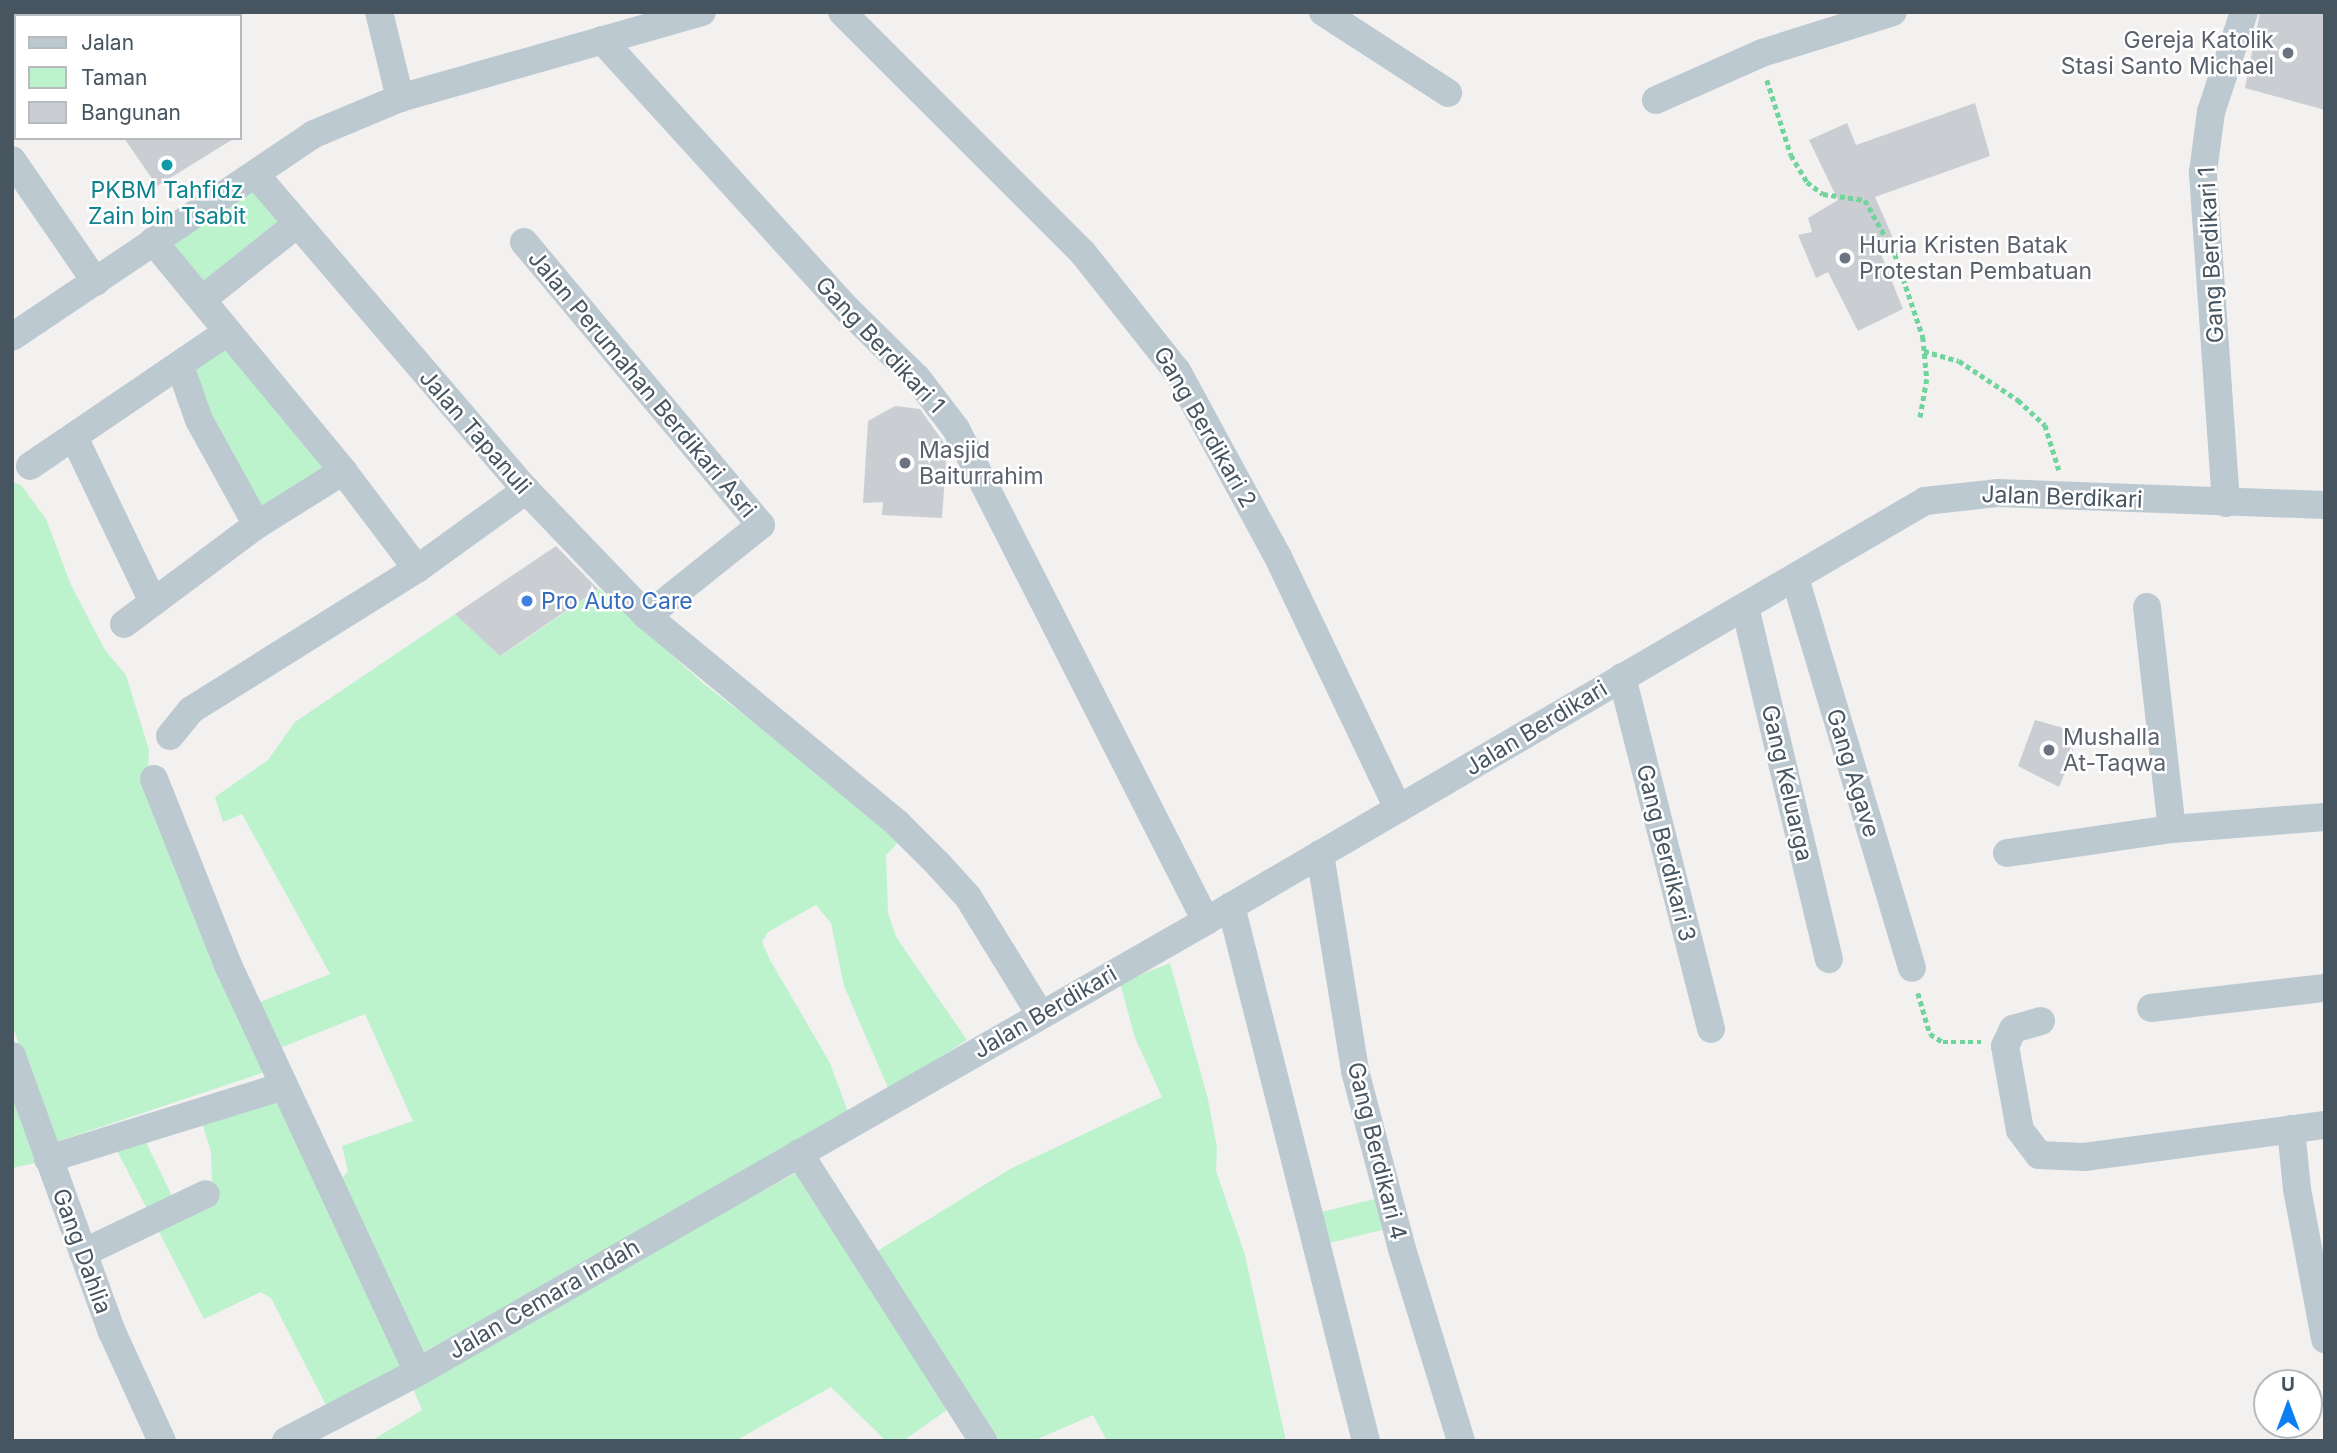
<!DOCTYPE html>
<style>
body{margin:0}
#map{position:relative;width:2337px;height:1453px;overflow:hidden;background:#f3f0f0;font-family:Inter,sans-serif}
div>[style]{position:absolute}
.green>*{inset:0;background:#bcf3cd;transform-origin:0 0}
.building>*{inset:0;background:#caced3}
.path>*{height:4.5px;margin-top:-2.25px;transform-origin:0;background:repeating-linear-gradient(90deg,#71d49d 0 5px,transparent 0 8.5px)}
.street>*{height:28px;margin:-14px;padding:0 14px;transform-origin:14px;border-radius:14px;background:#bdc9d0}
.dots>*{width:19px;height:19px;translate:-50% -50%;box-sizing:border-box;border:4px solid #fff;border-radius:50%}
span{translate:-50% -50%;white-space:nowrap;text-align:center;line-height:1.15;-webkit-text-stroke:5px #fff;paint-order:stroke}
.worship-label{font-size:23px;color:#5b616d}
.right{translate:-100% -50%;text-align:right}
.left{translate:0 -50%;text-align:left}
.culture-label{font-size:23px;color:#0d838f}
.street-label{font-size:23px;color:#46555f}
.shop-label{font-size:23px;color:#366cbe}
.frame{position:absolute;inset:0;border:14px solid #46555f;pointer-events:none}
.legend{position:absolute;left:14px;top:14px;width:228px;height:126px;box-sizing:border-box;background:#fff;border:2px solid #b5bbbf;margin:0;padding:9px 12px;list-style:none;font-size:21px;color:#46555f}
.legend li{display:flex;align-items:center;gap:14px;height:35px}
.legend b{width:35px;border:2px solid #b5bbbf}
.north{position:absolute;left:2253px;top:1369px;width:70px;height:70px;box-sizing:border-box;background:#fff;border:2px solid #b5bbbf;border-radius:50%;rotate:0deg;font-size:19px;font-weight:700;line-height:28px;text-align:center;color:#46555f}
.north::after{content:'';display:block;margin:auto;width:24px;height:32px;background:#0b7ff2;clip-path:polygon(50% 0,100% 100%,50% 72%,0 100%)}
</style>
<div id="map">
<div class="green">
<div style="left:253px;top:185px;width:51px;height:99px;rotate:54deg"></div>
<div style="clip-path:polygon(229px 344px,327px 467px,258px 512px,191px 373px)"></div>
<div style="clip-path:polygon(12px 482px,21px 485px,46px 519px,71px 585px,105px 650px,126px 675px,149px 750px,148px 782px,277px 1068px,53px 1143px,12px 1024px)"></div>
<div style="clip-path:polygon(599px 589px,704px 684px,903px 837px,886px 855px,888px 913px,896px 937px,967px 1040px,889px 1090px,844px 986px,831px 923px,816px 905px,768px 932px,762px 942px,770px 960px,830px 1063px,849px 1115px,417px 1356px,336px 1185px,348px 1171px,342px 1146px,413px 1121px,365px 1014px,275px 1050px,253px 1005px,330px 974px,242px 814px,223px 822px,215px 797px,268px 760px,295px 722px,455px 614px,501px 656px)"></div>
<div style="clip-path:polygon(1170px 963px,1208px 1099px,1217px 1148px,1216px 1171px,1245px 1255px,1286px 1441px,1107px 1441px,1093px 1415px,1033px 1441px,993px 1441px,874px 1253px,1010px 1169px,1162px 1097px,1135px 1038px,1120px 983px)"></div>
<div style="clip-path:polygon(12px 1084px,40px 1162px,12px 1168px)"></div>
<div style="clip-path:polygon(278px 1102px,403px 1367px,326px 1405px,271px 1298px,261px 1292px,204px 1319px,113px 1143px,143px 1136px,174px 1200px,212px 1185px,211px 1152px,201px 1120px)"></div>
<div style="clip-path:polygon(797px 1172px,948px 1409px,903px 1441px,886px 1441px,831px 1387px,735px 1441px,371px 1441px,422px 1410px,412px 1386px)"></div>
<div style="left:1378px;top:1198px;width:32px;height:60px;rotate:76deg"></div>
</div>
<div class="building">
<div style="clip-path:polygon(2260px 12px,2325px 12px,2325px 110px,2245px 88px)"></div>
<div style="clip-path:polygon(1975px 103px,1990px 156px,1875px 197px,1893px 238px,1877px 244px,1903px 309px,1858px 331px,1828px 272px,1816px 278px,1798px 235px,1812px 232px,1808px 218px,1838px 200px,1809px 140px,1847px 123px,1856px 145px)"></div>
<div style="clip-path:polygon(124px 138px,235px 138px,157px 186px)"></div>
<div style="clip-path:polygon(895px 406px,920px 409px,947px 447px,942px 518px,882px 515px,883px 502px,863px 503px,868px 421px)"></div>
<div style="clip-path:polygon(556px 546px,598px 589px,500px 656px,455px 614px)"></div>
<div style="clip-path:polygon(2035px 720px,2081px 733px,2059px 787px,2018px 766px)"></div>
</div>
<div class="path">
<div style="left:1767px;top:80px;width:79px;rotate:72.3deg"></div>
<div style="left:1791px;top:155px;width:31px;rotate:59deg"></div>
<div style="left:1807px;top:182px;width:20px;rotate:37deg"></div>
<div style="left:1823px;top:194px;width:42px;rotate:8.1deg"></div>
<div style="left:1865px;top:200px;width:62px;rotate:60.9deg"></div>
<div style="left:1895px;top:254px;width:88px;rotate:71.4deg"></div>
<div style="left:1923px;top:337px;width:42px;rotate:84.6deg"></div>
<div style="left:1927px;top:379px;width:39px;rotate:100deg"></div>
<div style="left:1924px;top:351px;width:36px;rotate:16deg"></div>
<div style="left:1959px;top:361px;width:71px;rotate:33.5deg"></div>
<div style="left:2018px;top:400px;width:37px;rotate:43deg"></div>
<div style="left:2045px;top:425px;width:47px;rotate:72.7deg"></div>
<div style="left:1918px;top:993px;width:43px;rotate:73.7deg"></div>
<div style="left:1930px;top:1034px;width:15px;rotate:32deg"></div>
<div style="left:1943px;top:1042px;width:38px"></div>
</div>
<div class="street">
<div style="left:379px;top:12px;width:89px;rotate:76.3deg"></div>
<div style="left:842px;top:12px;width:341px;rotate:45deg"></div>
<div style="left:1083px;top:253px;width:151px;rotate:51.5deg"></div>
<div style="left:1177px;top:371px;width:212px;rotate:61.5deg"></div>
<div style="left:1278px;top:557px;width:279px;rotate:64.5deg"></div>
<div style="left:1323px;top:12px;width:149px;rotate:32.9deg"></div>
<div style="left:175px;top:16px;width:11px;rotate:-22deg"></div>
<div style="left:602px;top:40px;width:365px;rotate:47.7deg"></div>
<div style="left:848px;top:310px;width:97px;rotate:44.6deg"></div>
<div style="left:917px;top:378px;width:64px;rotate:52.6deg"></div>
<div style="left:956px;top:429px;width:552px;rotate:63.06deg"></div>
<div style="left:1656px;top:100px;width:116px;rotate:-23.9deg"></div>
<div style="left:1762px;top:53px;width:137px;rotate:-17.4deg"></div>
<div style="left:12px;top:160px;width:148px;rotate:55.5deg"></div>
<div style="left:255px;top:174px;width:416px;rotate:49.4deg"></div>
<div style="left:526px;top:490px;width:175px;rotate:46.2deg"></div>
<div style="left:647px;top:616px;width:325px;rotate:39.6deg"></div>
<div style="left:897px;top:823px;width:59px;rotate:45deg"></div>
<div style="left:939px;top:865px;width:43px;rotate:47.8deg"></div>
<div style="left:968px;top:897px;width:137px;rotate:58.4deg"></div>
<div style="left:153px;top:241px;width:298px;rotate:50.4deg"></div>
<div style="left:343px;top:471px;width:123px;rotate:52.9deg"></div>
<div style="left:524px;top:242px;width:369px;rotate:50.1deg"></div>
<div style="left:761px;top:525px;width:146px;rotate:141.4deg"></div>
<div style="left:204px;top:298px;width:119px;rotate:-38.5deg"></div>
<div style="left:12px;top:337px;width:364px;rotate:-33.9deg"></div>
<div style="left:314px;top:134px;width:93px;rotate:-22.7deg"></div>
<div style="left:400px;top:98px;width:314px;rotate:-15.9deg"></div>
<div style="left:180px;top:366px;width:57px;rotate:70.6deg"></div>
<div style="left:199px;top:420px;width:120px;rotate:61.1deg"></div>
<div style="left:74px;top:437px;width:183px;rotate:64.4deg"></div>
<div style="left:30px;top:466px;width:238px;rotate:-34.2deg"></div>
<div style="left:2226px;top:503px;width:332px;rotate:-94deg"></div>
<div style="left:2203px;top:172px;width:61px;rotate:-82.4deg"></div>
<div style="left:2211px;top:112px;width:105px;rotate:-71.7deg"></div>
<div style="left:1795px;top:578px;width:407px;rotate:73.3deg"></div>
<div style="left:1745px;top:607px;width:362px;rotate:76.6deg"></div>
<div style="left:2147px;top:607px;width:223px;rotate:83.6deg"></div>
<div style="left:124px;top:624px;width:166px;rotate:-36.7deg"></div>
<div style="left:257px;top:525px;width:102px;rotate:-32.1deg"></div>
<div style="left:1622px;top:677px;width:363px;rotate:75.8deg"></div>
<div style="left:170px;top:736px;width:33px;rotate:-51deg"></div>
<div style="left:191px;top:710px;width:266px;rotate:-32deg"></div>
<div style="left:417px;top:569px;width:135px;rotate:-35.9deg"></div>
<div style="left:154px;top:779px;width:200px;rotate:68.3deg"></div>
<div style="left:228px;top:965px;width:449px;rotate:65deg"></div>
<div style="left:2007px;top:853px;width:167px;rotate:-8.3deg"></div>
<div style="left:2172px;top:829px;width:153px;rotate:-4.5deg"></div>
<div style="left:1320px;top:854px;width:220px;rotate:80.8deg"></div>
<div style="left:1355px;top:1071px;width:184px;rotate:75.2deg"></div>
<div style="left:1402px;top:1249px;width:201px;rotate:72.9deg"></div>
<div style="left:1231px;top:906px;width:552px;rotate:75.84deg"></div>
<div style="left:2151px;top:1008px;width:175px;rotate:-6.6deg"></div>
<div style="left:2041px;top:1021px;width:29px;rotate:164deg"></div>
<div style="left:2013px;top:1029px;width:19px;rotate:115deg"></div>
<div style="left:2005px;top:1046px;width:85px;rotate:79.9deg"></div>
<div style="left:2020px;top:1130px;width:31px;rotate:53deg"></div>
<div style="left:2039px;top:1155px;width:45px;rotate:2.5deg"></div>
<div style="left:2084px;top:1157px;width:243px;rotate:-7.6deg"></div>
<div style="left:12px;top:1056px;width:294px;rotate:70.1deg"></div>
<div style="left:112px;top:1332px;width:120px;rotate:65.4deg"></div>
<div style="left:2291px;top:1129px;width:60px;rotate:84.3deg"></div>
<div style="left:2297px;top:1189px;width:153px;rotate:79.4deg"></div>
<div style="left:799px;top:1153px;width:342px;rotate:57.4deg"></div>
<div style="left:48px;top:1159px;width:247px;rotate:-17.2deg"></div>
<div style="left:83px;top:1253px;width:136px;rotate:-25.6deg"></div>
<div style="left:286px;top:1441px;width:149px;rotate:-27.6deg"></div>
<div style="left:418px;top:1372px;width:908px;rotate:-29.78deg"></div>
<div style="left:1206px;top:921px;width:833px;rotate:-30.29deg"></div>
<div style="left:1925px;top:501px;width:72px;rotate:-6.3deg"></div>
<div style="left:1997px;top:493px;width:328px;rotate:2.1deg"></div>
</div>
<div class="dots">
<div style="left:2288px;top:53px;background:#6b7280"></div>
<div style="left:167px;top:165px;background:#0f9aa8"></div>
<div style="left:1845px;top:258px;background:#6b7280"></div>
<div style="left:905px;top:463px;background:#6b7280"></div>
<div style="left:527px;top:601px;background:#3f7fe0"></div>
<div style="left:2049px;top:750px;background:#6b7280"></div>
</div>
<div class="worship-label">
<span class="right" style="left:2274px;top:53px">Gereja Katolik<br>Stasi Santo Michael</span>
<span class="left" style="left:1859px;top:258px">Huria Kristen Batak<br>Protestan Pembatuan</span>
<span class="left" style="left:919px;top:463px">Masjid<br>Baiturrahim</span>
<span class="left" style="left:2063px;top:750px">Mushalla<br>At-Taqwa</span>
</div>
<div class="culture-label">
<span style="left:167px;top:203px">PKBM Tahfidz<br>Zain bin Tsabit</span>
</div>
<div class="street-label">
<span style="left:2211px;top:255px;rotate:-93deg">Gang Berdikari 1</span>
<span style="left:880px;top:345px;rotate:47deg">Gang Berdikari 1</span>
<span style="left:642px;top:384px;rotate:50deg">Jalan Perumahan Berdikari Asri</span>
<span style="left:1205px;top:427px;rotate:60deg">Gang Berdikari 2</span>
<span style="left:475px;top:432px;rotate:49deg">Jalan Tapanuli</span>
<span style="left:2062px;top:497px;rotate:2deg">Jalan Berdikari</span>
<span style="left:1536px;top:728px;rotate:-31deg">Jalan Berdikari</span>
<span style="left:1853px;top:773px;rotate:73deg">Gang Agave</span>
<span style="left:1787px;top:783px;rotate:77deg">Gang Keluarga</span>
<span style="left:1666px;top:853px;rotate:76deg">Gang Berdikari 3</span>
<span style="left:1045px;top:1012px;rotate:-30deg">Jalan Berdikari</span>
<span style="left:1377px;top:1151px;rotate:76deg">Gang Berdikari 4</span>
<span style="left:82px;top:1251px;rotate:70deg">Gang Dahlia</span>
<span style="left:544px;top:1299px;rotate:-30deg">Jalan Cemara Indah</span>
</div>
<div class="shop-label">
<span class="left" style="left:541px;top:601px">Pro Auto Care</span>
</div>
<div class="frame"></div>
<ul class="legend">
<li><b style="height:9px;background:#bdc9d0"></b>Jalan</li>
<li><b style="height:19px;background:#bcf3cd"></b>Taman</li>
<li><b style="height:19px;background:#caced3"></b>Bangunan</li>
</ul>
<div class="north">U</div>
</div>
